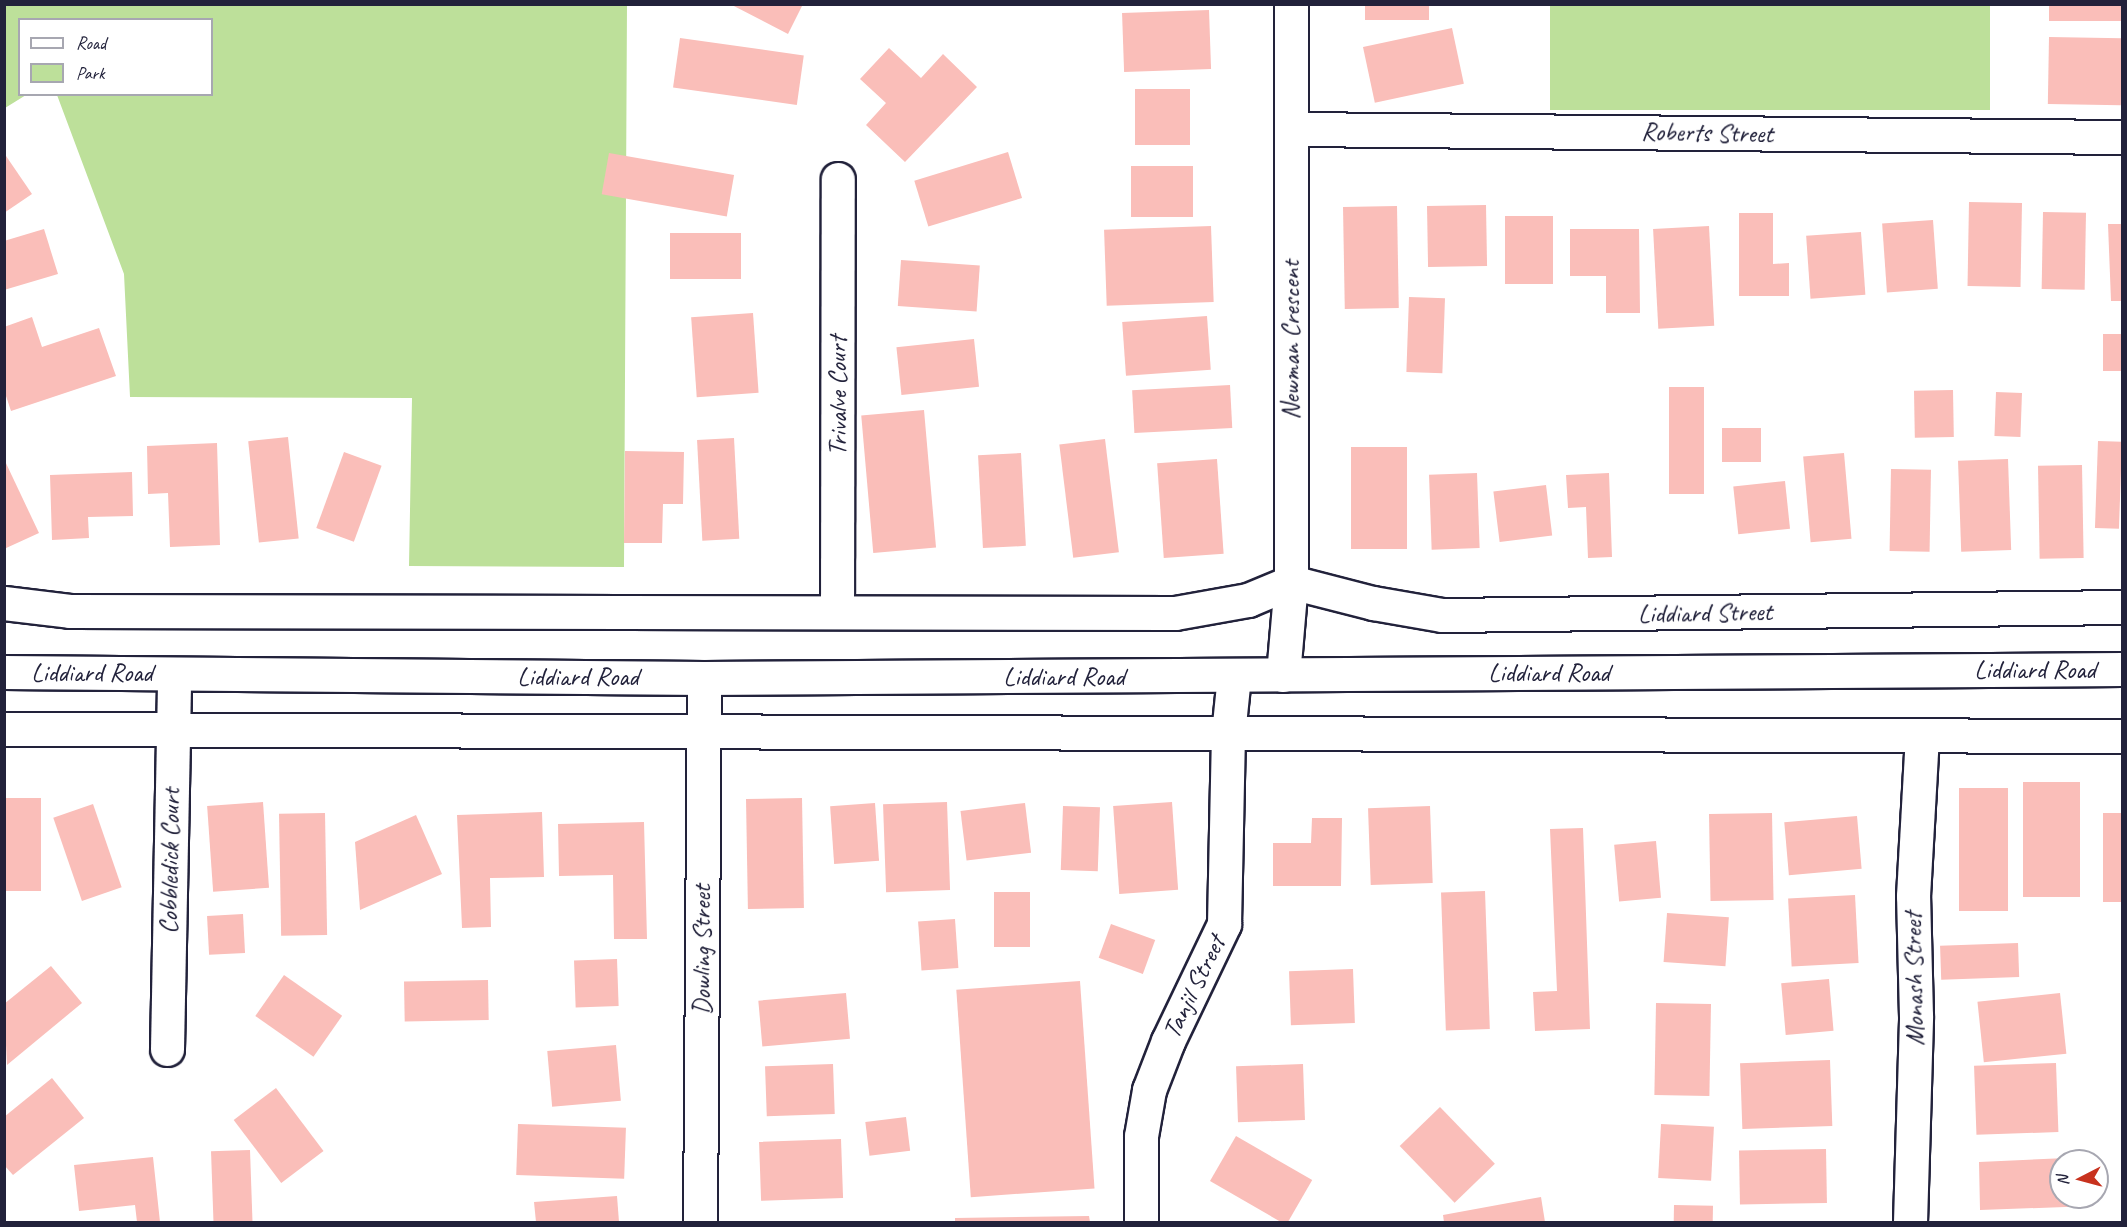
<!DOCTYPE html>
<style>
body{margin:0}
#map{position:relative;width:2127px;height:1227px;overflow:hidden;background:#fff;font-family:Caveat,sans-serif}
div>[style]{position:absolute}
.green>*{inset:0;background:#bde09a;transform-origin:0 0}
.building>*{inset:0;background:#fabeb9;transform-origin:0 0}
.roads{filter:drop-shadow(2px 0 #22223b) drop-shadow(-2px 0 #22223b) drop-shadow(0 2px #22223b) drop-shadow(0 -2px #22223b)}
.minor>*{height:33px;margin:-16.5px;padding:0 16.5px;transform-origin:16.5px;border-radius:16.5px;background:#fff}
.tertiary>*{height:33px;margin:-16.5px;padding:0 16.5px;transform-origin:16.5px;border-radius:16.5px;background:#fff}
span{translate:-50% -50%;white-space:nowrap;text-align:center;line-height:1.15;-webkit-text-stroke:5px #fff;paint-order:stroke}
.street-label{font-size:26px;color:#22223b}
.frame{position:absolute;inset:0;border:6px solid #22223b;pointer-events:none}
.legend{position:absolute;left:18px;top:18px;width:195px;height:78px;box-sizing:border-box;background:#fff;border:2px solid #a7a7b1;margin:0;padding:8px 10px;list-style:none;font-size:18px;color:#22223b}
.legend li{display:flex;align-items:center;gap:12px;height:30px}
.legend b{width:30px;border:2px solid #a7a7b1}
.north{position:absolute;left:2049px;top:1149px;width:60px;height:60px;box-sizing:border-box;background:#fff;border:2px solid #a7a7b1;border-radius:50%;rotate:264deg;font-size:16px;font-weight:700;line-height:24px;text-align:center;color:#22223b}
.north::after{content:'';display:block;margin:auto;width:21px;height:27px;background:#c8321e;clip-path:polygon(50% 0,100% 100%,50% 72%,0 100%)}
</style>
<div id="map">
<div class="green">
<div style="clip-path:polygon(5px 5px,627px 5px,624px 567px,409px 566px,412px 398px,130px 397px,124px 274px,57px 95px,212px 94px,212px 20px,20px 20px,20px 94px,26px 95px,5px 108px)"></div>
<div style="left:1550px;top:5px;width:440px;height:105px"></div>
</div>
<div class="building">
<div style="clip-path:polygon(730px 4px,803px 4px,788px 34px)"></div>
<div style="left:1365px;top:4px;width:64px;height:16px"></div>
<div style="left:2049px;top:4px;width:73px;height:17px"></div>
<div style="left:1209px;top:10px;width:59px;height:87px;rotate:88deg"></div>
<div style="left:1452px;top:28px;width:57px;height:91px;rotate:78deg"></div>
<div style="left:2049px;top:37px;width:73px;height:67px;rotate:1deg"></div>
<div style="left:680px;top:38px;width:125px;height:50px;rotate:8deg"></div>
<div style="clip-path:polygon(889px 48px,921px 78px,943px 54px,977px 87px,905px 162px,866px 125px,886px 103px,860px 79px)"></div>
<div style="left:1135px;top:89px;width:55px;height:56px"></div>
<div style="left:1008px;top:152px;width:48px;height:98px;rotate:73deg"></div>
<div style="clip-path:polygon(4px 153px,32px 194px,4px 213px)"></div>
<div style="left:609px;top:153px;width:127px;height:42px;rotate:10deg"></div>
<div style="left:1131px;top:166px;width:62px;height:51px"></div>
<div style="left:1969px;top:202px;width:53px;height:84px;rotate:1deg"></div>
<div style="left:1486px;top:205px;width:61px;height:59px;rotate:89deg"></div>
<div style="left:1397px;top:206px;width:102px;height:54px;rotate:89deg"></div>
<div style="left:2043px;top:212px;width:43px;height:77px;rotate:1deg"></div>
<div style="clip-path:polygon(1739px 213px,1773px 213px,1773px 264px,1789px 263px,1789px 296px,1739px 296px)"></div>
<div style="left:1505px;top:216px;width:48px;height:68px"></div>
<div style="left:1933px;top:220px;width:69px;height:51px;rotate:86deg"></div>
<div style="clip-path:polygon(2108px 224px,2122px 224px,2122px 301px,2111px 301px)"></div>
<div style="left:1211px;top:226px;width:76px;height:107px;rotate:88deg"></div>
<div style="left:1709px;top:226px;width:100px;height:56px;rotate:87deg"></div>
<div style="clip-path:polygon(44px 229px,58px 274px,4px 290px,4px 241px)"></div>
<div style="clip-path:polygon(1570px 229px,1639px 229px,1640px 313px,1606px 313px,1606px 276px,1570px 276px)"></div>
<div style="left:1861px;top:232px;width:63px;height:55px;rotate:86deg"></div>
<div style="left:741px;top:233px;width:46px;height:71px;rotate:90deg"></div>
<div style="left:901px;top:260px;width:79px;height:46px;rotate:4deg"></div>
<div style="left:1409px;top:297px;width:36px;height:75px;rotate:2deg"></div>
<div style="left:753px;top:313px;width:80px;height:62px;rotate:86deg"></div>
<div style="left:1207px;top:316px;width:54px;height:85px;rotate:86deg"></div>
<div style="clip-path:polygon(32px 317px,42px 347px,99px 328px,116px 376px,11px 411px,4px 390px,4px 327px)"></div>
<div style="left:2122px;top:334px;width:37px;height:19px;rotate:90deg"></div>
<div style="left:974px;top:339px;width:48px;height:78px;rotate:84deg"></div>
<div style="left:1230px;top:385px;width:43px;height:98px;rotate:87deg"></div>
<div style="left:1669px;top:387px;width:35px;height:107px"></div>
<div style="left:1953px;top:390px;width:47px;height:39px;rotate:89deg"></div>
<div style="left:1996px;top:392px;width:26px;height:44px;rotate:2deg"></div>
<div style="left:924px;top:410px;width:138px;height:63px;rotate:85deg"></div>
<div style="left:1722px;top:428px;width:39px;height:34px"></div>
<div style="left:288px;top:437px;width:102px;height:40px;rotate:84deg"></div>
<div style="left:734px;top:438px;width:101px;height:37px;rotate:87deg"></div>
<div style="left:1105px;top:439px;width:114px;height:46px;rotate:83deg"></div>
<div style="left:2098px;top:441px;width:24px;height:87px;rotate:2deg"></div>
<div style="clip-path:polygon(217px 443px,220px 545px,170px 547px,168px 493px,148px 494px,147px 446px)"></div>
<div style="left:1351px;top:447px;width:56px;height:102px"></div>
<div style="clip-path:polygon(625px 451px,684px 452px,683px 504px,663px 504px,662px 543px,624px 543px)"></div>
<div style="left:344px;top:452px;width:40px;height:81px;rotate:20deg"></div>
<div style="left:1021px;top:453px;width:93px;height:43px;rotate:87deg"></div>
<div style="left:1844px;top:453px;width:86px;height:41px;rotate:85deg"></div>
<div style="clip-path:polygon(4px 459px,39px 533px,4px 549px)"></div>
<div style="left:1217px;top:459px;width:95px;height:60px;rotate:86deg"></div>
<div style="left:2008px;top:459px;width:91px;height:50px;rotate:88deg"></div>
<div style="left:2082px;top:465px;width:93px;height:44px;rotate:89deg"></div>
<div style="left:1891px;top:469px;width:40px;height:82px;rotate:1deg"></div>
<div style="clip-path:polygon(132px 472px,133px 516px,88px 517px,89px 538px,52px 540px,50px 475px)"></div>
<div style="left:1477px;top:473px;width:75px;height:48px;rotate:88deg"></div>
<div style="clip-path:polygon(1609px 473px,1612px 557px,1588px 558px,1586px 507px,1568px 508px,1566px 475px)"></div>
<div style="left:1785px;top:481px;width:48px;height:52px;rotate:84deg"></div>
<div style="left:1546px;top:485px;width:51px;height:53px;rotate:83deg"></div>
<div style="left:2080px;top:782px;width:115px;height:57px;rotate:90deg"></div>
<div style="left:1959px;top:788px;width:49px;height:123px"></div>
<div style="left:4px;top:798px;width:37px;height:93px"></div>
<div style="left:802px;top:798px;width:110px;height:56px;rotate:89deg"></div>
<div style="left:263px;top:802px;width:86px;height:56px;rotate:86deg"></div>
<div style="left:947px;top:802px;width:88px;height:64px;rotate:88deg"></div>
<div style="left:1172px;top:802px;width:88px;height:59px;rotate:86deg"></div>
<div style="left:875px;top:803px;width:58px;height:45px;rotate:86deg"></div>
<div style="left:1025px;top:803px;width:50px;height:65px;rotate:83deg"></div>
<div style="left:93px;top:804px;width:88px;height:42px;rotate:71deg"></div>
<div style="left:1063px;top:806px;width:37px;height:64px;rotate:2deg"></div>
<div style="left:1430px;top:806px;width:77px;height:62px;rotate:88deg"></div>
<div style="clip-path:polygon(542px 812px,544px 877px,490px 878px,491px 927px,462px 928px,457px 815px)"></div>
<div style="left:325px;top:813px;width:122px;height:46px;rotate:89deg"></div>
<div style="left:1772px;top:813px;width:87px;height:63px;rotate:89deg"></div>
<div style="left:2103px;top:813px;width:19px;height:89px"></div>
<div style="clip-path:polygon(416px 815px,442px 874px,360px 910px,355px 842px)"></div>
<div style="left:1857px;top:816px;width:53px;height:73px;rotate:85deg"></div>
<div style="clip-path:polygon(1312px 818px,1342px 818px,1341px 886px,1273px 886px,1273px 843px,1311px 843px)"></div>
<div style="clip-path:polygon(644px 822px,647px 939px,614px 939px,613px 875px,559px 876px,558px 824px)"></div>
<div style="clip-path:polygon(1583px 828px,1590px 1029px,1535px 1031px,1533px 992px,1557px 991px,1550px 829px)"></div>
<div style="left:1656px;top:841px;width:57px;height:42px;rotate:85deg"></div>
<div style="left:1485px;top:891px;width:138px;height:44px;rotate:88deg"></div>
<div style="left:994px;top:892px;width:36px;height:55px"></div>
<div style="left:1855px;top:895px;width:68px;height:67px;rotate:87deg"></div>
<div style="left:1667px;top:913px;width:62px;height:49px;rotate:4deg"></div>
<div style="left:243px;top:914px;width:39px;height:36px;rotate:87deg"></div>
<div style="left:955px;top:919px;width:49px;height:37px;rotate:86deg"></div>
<div style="left:1111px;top:924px;width:47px;height:36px;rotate:20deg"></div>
<div style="left:2018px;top:943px;width:34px;height:78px;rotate:88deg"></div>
<div style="left:617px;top:959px;width:47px;height:43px;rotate:88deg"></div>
<div style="clip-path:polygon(51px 966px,82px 1003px,7px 1065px,4px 1004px)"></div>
<div style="left:1353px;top:969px;width:54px;height:64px;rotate:88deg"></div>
<div style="left:284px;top:975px;width:71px;height:50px;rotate:35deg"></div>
<div style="left:1829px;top:979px;width:52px;height:48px;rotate:85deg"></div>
<div style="left:488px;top:980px;width:40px;height:84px;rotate:89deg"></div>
<div style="left:1080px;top:981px;width:208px;height:124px;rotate:86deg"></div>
<div style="left:846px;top:993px;width:46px;height:88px;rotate:85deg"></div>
<div style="left:2060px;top:993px;width:61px;height:83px;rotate:84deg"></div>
<div style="left:1656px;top:1003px;width:55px;height:92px;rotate:1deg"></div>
<div style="left:616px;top:1045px;width:56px;height:69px;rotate:85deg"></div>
<div style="left:1830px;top:1060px;width:66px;height:90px;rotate:88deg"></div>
<div style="left:2056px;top:1063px;width:69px;height:82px;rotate:88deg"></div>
<div style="left:833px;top:1064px;width:50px;height:68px;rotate:88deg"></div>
<div style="left:1303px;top:1064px;width:56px;height:67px;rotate:88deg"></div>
<div style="clip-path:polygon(52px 1078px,84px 1118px,13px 1175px,4px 1165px,4px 1117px)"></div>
<div style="left:276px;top:1088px;width:79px;height:53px;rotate:53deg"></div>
<div style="left:1440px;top:1107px;width:79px;height:56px;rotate:46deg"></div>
<div style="left:906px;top:1117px;width:34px;height:41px;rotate:83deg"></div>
<div style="left:518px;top:1124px;width:108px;height:51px;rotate:2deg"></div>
<div style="left:1661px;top:1124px;width:53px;height:54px;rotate:3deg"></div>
<div style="left:1236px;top:1136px;width:88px;height:52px;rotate:30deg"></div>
<div style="left:841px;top:1139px;width:59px;height:82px;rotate:88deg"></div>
<div style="left:1826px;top:1149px;width:54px;height:87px;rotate:89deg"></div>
<div style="left:250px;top:1150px;width:72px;height:39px;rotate:88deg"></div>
<div style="clip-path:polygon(153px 1157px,160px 1222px,137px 1222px,135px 1205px,79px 1211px,74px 1165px)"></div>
<div style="clip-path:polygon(2090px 1157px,2090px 1161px,2061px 1161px,2061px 1197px,2091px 1197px,2092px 1206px,1980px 1210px,1979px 1162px)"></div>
<div style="clip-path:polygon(617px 1196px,619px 1222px,536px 1222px,534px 1202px)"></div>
<div style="clip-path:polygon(1541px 1197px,1545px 1222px,1444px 1222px,1443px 1215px)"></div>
<div style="left:1674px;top:1205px;width:39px;height:17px;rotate:1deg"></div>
<div style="clip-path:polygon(1089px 1216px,1090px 1222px,955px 1222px,955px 1218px)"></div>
</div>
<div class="roads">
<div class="minor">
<div style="left:1292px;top:129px;width:830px;rotate:0.55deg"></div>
<div style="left:4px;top:603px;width:66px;rotate:6.9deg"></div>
<div style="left:70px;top:611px;width:1105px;rotate:0.1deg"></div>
<div style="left:1175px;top:613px;width:74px;rotate:-10.1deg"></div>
<div style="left:1248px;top:600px;width:47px;rotate:-22.7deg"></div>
<div style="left:1291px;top:582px;width:85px;rotate:14.4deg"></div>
<div style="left:1373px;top:603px;width:70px;rotate:9.9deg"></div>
<div style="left:1442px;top:615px;width:680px;rotate:-0.67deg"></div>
<div style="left:837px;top:612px;width:433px;rotate:-89.9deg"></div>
<div style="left:1283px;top:675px;width:93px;rotate:-85.1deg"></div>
<div style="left:1291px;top:582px;width:578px;rotate:-90deg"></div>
<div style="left:4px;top:729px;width:2118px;rotate:0.19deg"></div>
<div style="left:167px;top:1049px;width:375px;rotate:-88.9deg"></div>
<div style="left:700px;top:1222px;width:544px;rotate:-89.58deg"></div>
<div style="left:1141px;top:1222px;width:86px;rotate:-90deg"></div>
<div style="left:1141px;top:1136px;width:47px;rotate:-80.1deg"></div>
<div style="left:1149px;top:1090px;width:53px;rotate:-68.8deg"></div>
<div style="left:1168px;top:1041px;width:130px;rotate:-64.4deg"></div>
<div style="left:1224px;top:924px;width:190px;rotate:-88.8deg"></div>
<div style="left:1228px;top:734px;width:58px;rotate:-84.1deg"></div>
<div style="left:1910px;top:1222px;width:206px;rotate:-88.3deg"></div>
<div style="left:1916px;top:1016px;width:120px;rotate:-91.4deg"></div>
<div style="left:1913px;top:896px;width:160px;rotate:-86.8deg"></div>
</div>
<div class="tertiary">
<div style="left:4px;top:672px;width:700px;rotate:0.49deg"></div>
<div style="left:704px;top:678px;width:1418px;rotate:-0.36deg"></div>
</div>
</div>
<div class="street-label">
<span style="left:1707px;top:133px;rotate:1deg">Roberts Street</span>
<span style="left:1291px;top:340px;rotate:-90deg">Newman Crescent</span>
<span style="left:838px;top:396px;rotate:-90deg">Trivalve Court</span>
<span style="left:1705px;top:613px;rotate:-1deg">Liddiard Street</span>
<span style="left:2035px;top:670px">Liddiard Road</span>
<span style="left:92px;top:673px">Liddiard Road</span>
<span style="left:1549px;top:673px">Liddiard Road</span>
<span style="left:578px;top:677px">Liddiard Road</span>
<span style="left:1064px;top:677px">Liddiard Road</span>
<span style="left:170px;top:861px;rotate:-89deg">Cobbledick Court</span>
<span style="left:702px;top:950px;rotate:-90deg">Dowling Street</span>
<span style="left:1914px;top:979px;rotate:-91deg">Monash Street</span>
<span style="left:1194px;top:987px;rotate:-64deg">Tanjil Street</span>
</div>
<div class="frame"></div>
<ul class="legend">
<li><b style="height:8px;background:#fff"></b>Road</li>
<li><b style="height:16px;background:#bde09a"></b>Park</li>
</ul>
<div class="north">N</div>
</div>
